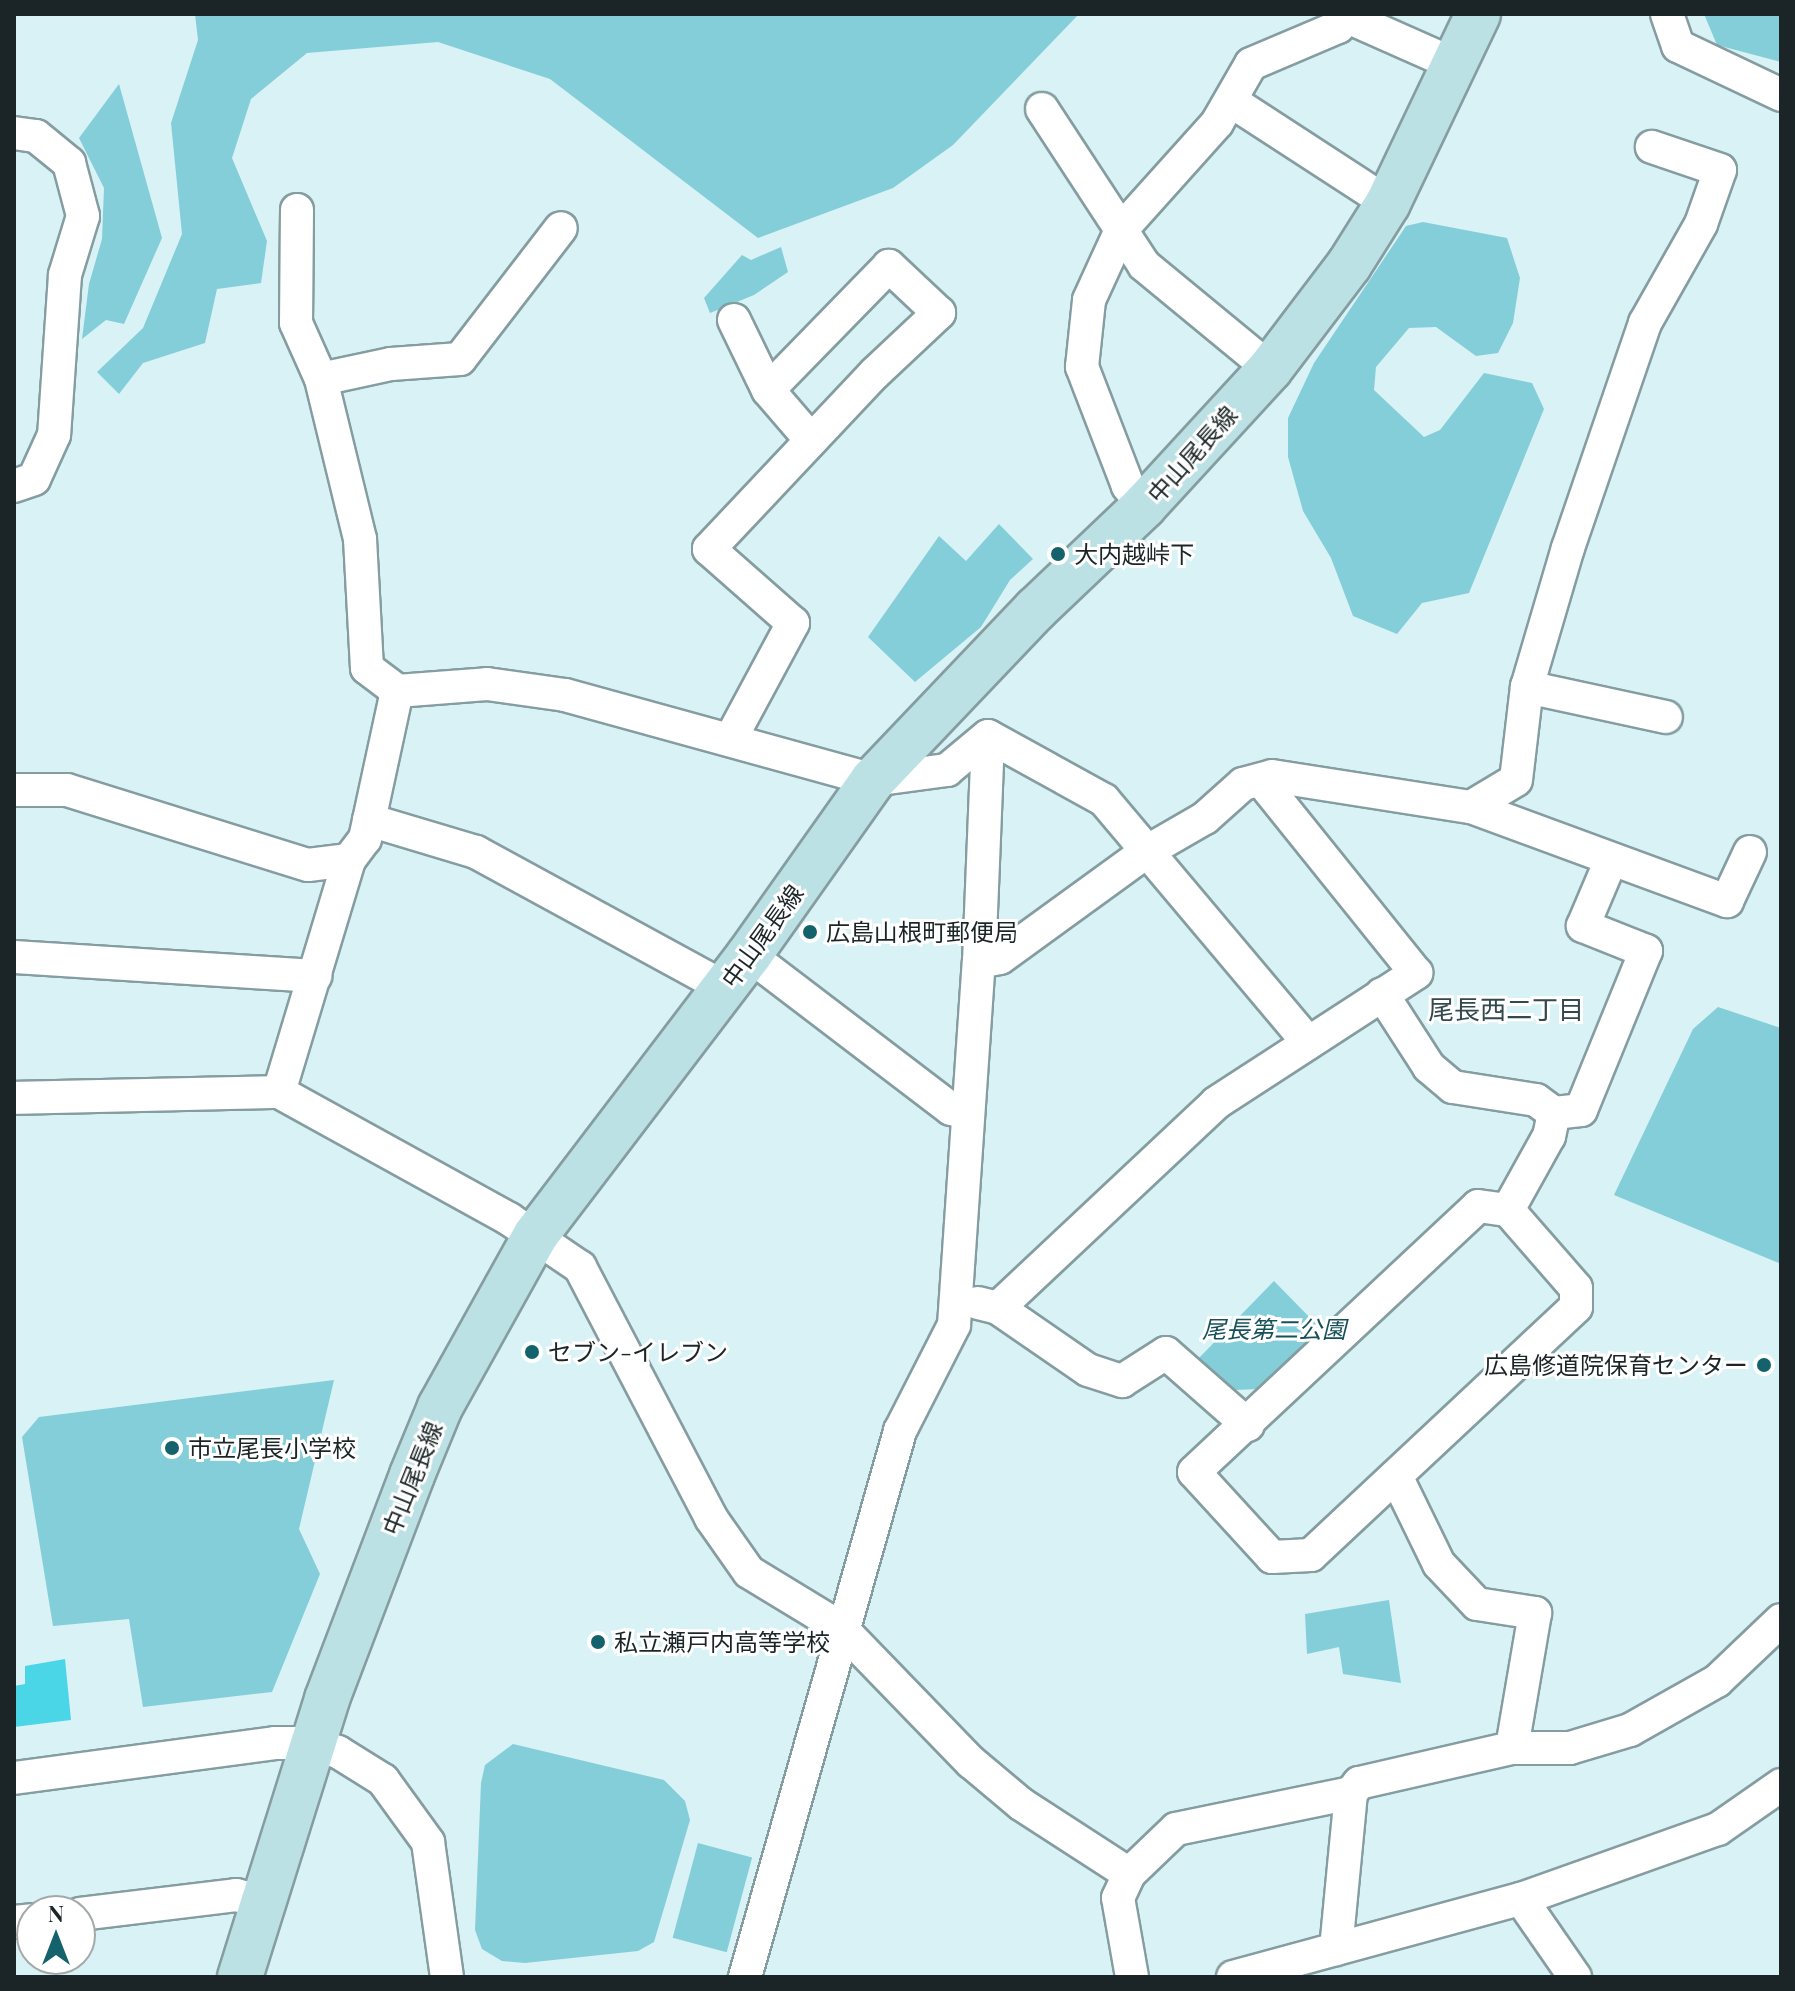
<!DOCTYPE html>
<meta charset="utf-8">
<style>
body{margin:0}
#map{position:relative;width:1795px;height:1991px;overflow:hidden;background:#d8f2f6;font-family:"Playfair Display","Noto Sans JP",serif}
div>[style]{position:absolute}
.green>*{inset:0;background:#84ced9;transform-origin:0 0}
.water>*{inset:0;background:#4bd6e8}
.roads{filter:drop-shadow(2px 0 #859da1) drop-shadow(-2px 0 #859da1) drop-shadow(0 2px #859da1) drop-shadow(0 -2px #859da1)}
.street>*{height:32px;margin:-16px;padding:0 16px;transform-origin:16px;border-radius:16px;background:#fff}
.secondary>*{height:44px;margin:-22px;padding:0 22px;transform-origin:22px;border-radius:22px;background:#bce1e5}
.dots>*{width:22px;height:22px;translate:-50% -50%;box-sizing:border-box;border:4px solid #fff;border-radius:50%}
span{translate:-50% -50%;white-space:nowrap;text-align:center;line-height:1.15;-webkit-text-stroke:6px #fff;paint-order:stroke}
.street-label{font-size:24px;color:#1b2527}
.poi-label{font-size:24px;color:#1b2527}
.left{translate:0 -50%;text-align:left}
.right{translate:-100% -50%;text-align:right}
.park-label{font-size:24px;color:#165159;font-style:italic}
.neighbourhood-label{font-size:26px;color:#33494d}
.frame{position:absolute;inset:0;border:16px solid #1b2527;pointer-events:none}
.north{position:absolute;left:16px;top:1895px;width:80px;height:80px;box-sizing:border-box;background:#fff;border:2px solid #a4a8a9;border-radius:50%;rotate:0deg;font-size:22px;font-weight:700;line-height:32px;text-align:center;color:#1b2527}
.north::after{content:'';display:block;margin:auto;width:28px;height:36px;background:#14626c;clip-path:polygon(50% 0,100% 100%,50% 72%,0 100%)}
</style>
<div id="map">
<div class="green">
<div style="clip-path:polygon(195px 14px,1079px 14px,953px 145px,893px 188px,758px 238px,550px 79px,438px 42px,307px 53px,251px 99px,232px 158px,267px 241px,261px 283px,217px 289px,205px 343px,143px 363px,119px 394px,97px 372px,143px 328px,182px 234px,171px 123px,198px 40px)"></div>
<div style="clip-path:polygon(1704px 14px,1781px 14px,1781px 62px,1717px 45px)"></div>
<div style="clip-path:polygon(119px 84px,162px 238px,124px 324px,106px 320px,82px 339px,89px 284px,102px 239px,104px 188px,79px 138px)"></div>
<div style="clip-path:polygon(1423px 222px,1507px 238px,1520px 278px,1513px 323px,1498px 353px,1476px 356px,1436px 327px,1409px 328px,1376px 367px,1374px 390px,1424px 437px,1440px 430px,1484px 373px,1532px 383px,1544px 409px,1469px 593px,1422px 603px,1397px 634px,1353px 616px,1331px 558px,1303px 511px,1288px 457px,1288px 418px,1314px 363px,1406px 226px)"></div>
<div style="clip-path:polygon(781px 247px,788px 272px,754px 295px,710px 313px,704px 298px,742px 255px,751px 260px)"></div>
<div style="clip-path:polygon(999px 524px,1033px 559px,1010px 580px,981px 627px,915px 682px,868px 637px,939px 536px,966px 561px)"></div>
<div style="clip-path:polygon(1718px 1007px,1781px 1028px,1781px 1264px,1614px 1195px,1693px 1029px)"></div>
<div style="clip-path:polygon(1274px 1281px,1321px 1329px,1258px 1389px,1236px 1390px,1198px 1359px)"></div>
<div style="clip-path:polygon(334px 1380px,299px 1529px,320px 1574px,272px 1692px,143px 1707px,129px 1619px,53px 1626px,22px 1437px,39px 1417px)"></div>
<div style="clip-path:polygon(1389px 1600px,1401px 1683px,1343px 1674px,1339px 1647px,1307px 1654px,1305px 1614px)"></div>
<div style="clip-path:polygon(513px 1744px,664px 1780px,685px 1801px,690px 1820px,654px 1942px,638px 1951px,525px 1963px,502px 1961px,482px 1949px,475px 1930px,481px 1783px,485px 1765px)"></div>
<div style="left:698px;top:1843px;width:56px;height:98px;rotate:15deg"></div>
</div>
<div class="water">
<div style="clip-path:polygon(65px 1659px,71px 1720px,14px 1727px,14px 1686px,25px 1684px,25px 1666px)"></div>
</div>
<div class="roads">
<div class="street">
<div style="left:1341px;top:14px;width:126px;rotate:23.9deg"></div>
<div style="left:1667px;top:14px;width:34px;rotate:71deg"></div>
<div style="left:1678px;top:46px;width:114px;rotate:25.4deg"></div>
<div style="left:1231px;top:101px;width:187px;rotate:33deg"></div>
<div style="left:1042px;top:109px;width:186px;rotate:56.8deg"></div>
<div style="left:1144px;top:265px;width:163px;rotate:39.5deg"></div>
<div style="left:14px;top:133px;width:22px;rotate:8deg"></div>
<div style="left:36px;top:136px;width:43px;rotate:39.3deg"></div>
<div style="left:69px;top:163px;width:55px;rotate:75.2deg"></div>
<div style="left:83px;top:216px;width:62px;rotate:107deg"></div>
<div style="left:65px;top:275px;width:160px;rotate:93.9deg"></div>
<div style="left:54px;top:435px;width:48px;rotate:114.4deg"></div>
<div style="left:34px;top:479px;width:21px;rotate:161deg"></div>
<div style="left:297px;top:210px;width:113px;rotate:90.5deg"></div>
<div style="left:296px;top:323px;width:61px;rotate:65.9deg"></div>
<div style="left:321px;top:379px;width:165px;rotate:76.3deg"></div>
<div style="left:360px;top:539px;width:129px;rotate:86.9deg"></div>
<div style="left:367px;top:668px;width:38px;rotate:37deg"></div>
<div style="left:397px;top:691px;width:90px;rotate:-4.4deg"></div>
<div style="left:487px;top:684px;width:79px;rotate:8deg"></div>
<div style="left:565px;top:695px;width:320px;rotate:15.4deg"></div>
<div style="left:873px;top:780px;width:75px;rotate:-7.7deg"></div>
<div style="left:947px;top:770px;width:53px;rotate:-39.7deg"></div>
<div style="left:988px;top:736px;width:132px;rotate:28.9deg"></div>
<div style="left:1104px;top:800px;width:317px;rotate:49.9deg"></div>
<div style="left:734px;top:320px;width:78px;rotate:64.1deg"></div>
<div style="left:768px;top:390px;width:66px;rotate:49.3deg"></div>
<div style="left:321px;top:379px;width:72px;rotate:-12.1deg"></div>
<div style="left:391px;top:364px;width:69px;rotate:-4.1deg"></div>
<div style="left:460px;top:359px;width:165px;rotate:-52.4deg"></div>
<div style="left:1144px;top:506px;width:26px;rotate:-129deg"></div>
<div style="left:1128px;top:486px;width:128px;rotate:-111.1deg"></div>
<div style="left:1082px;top:367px;width:67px;rotate:-84deg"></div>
<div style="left:1089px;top:300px;width:77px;rotate:-65.4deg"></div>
<div style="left:1121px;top:230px;width:144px;rotate:-48.1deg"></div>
<div style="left:1217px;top:123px;width:68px;rotate:-60deg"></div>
<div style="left:1251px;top:64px;width:95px;rotate:-23deg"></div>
<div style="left:1338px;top:27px;width:13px;rotate:-86deg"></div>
<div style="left:1527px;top:687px;width:142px;rotate:12.2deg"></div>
<div style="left:730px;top:740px;width:133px;rotate:-61.7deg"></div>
<div style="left:793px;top:623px;width:112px;rotate:-138.6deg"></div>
<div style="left:709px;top:549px;width:242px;rotate:-46.7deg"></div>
<div style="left:875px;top:373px;width:88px;rotate:-43.2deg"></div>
<div style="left:939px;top:313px;width:69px;rotate:-136.8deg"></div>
<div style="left:889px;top:266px;width:173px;rotate:134.3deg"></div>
<div style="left:14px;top:790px;width:53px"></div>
<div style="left:67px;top:790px;width:252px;rotate:17.3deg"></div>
<div style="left:308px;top:865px;width:41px;rotate:-7deg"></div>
<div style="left:349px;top:860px;width:26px;rotate:-53deg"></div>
<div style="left:365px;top:839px;width:151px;rotate:-77.8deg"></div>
<div style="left:1471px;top:807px;width:273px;rotate:20.2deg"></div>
<div style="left:1727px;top:901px;width:54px;rotate:-64.9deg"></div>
<div style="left:369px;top:820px;width:112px;rotate:16.7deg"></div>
<div style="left:476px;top:852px;width:284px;rotate:28.6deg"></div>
<div style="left:749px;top:955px;width:254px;rotate:37.3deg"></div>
<div style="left:951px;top:1109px;width:17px;rotate:13deg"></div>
<div style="left:14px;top:957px;width:302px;rotate:3.6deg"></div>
<div style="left:979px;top:962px;width:21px;rotate:-11deg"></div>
<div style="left:1000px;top:958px;width:180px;rotate:-36deg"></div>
<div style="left:1146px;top:852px;width:68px;rotate:-30deg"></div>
<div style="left:1205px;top:818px;width:51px;rotate:-41.8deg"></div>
<div style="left:1243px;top:784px;width:30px;rotate:-15deg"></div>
<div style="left:1272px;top:776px;width:201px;rotate:8.9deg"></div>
<div style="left:1471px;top:807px;width:52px;rotate:-31deg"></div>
<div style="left:1516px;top:780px;width:94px;rotate:-83.3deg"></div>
<div style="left:1527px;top:687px;width:145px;rotate:-73.6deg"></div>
<div style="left:1568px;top:548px;width:238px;rotate:-71.1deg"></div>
<div style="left:1645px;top:323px;width:114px;rotate:-60.5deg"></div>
<div style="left:1701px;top:224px;width:57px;rotate:-70.6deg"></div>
<div style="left:1720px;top:170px;width:72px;rotate:-161.3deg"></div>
<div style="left:1382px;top:994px;width:87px;rotate:57.2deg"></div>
<div style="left:1429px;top:1067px;width:31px;rotate:40deg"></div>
<div style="left:1453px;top:1087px;width:84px;rotate:8.9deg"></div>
<div style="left:1536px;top:1100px;width:22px;rotate:36deg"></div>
<div style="left:1554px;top:1113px;width:24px;rotate:102deg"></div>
<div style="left:1549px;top:1136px;width:85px;rotate:119deg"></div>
<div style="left:279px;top:1092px;width:242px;rotate:-73.2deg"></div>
<div style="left:14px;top:1098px;width:265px;rotate:-1.3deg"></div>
<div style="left:279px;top:1092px;width:263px;rotate:28.9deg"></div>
<div style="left:509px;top:1219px;width:86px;rotate:34.1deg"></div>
<div style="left:580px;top:1267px;width:283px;rotate:62.4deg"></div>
<div style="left:711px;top:1518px;width:66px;rotate:54.9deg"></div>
<div style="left:749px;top:1572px;width:108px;rotate:31.3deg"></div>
<div style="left:841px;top:1628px;width:187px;rotate:45.9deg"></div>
<div style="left:971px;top:1762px;width:65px;rotate:40deg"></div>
<div style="left:1021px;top:1804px;width:129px;rotate:32.9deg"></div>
<div style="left:1554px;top:1113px;width:27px;rotate:-6deg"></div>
<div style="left:1581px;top:1110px;width:172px;rotate:-67.8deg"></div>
<div style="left:1646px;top:951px;width:68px;rotate:-158.4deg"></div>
<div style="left:1583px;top:926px;width:72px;rotate:-67deg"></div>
<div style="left:1478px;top:1206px;width:30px;rotate:8deg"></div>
<div style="left:1508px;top:1210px;width:103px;rotate:48.9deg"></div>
<div style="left:1576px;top:1288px;width:19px;rotate:90deg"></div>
<div style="left:1576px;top:1307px;width:363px;rotate:136.9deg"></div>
<div style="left:1311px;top:1555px;width:39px;rotate:177deg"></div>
<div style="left:1272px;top:1557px;width:115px;rotate:-132.5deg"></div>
<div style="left:1194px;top:1472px;width:389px;rotate:-43.1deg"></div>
<div style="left:978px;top:1303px;width:21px;rotate:14deg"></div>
<div style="left:998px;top:1308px;width:109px;rotate:34.6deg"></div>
<div style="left:1088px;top:1370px;width:36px;rotate:18deg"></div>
<div style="left:1122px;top:1381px;width:52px;rotate:-32.5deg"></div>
<div style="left:1166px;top:1353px;width:109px;rotate:41.3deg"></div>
<div style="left:998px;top:1308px;width:299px;rotate:-43.2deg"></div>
<div style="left:1216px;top:1103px;width:239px;rotate:-33deg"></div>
<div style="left:1416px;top:973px;width:248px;rotate:-128.8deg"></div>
<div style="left:1396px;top:1476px;width:98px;rotate:64deg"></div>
<div style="left:1439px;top:1564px;width:55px;rotate:46.5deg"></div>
<div style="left:1477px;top:1604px;width:59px;rotate:8.8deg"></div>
<div style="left:1535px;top:1613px;width:137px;rotate:99.7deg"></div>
<div style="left:14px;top:1778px;width:263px;rotate:-7.6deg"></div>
<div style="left:275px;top:1743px;width:38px"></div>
<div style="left:313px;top:1743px;width:27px;rotate:20deg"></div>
<div style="left:338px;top:1752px;width:53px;rotate:31.9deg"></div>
<div style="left:383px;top:1780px;width:77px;rotate:54deg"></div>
<div style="left:428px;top:1842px;width:136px;rotate:82deg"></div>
<div style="left:1521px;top:1899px;width:95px;rotate:55.3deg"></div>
<div style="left:80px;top:1914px;width:157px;rotate:-6.9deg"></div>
<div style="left:236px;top:1895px;width:29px;rotate:14deg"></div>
<div style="left:14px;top:1922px;width:18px;rotate:-6deg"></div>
<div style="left:1336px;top:1949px;width:157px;rotate:-84.5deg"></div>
<div style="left:745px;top:1977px;width:568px;rotate:-74.15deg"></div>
<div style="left:900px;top:1431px;width:119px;rotate:-63deg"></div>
<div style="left:954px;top:1325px;width:364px;rotate:-86.1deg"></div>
<div style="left:979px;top:962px;width:226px;rotate:-87.7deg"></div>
<div style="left:1132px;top:1977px;width:80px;rotate:-100deg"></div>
<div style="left:1118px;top:1898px;width:26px;rotate:-65deg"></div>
<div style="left:1129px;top:1874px;width:65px;rotate:-43.8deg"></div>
<div style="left:1176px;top:1829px;width:179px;rotate:-11.6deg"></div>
<div style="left:1351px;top:1793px;width:13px;rotate:-51deg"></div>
<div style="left:1359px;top:1783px;width:157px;rotate:-12.9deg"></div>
<div style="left:1512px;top:1748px;width:58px"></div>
<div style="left:1570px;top:1748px;width:63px;rotate:-16.7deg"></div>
<div style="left:1630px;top:1730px;width:100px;rotate:-29.4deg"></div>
<div style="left:1717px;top:1681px;width:88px;rotate:-43.6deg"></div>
<div style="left:1233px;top:1977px;width:298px;rotate:-15.2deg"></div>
<div style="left:1521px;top:1899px;width:209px;rotate:-19.6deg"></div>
<div style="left:1718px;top:1829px;width:77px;rotate:-34.9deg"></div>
</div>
<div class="secondary">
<div style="left:240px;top:1977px;width:291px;rotate:-72.6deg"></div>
<div style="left:327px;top:1699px;width:240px;rotate:-69.2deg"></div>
<div style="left:412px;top:1475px;width:74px;rotate:-67.6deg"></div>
<div style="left:440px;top:1407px;width:196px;rotate:-60.9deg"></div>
<div style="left:535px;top:1236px;width:353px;rotate:-52.7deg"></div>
<div style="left:749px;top:955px;width:214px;rotate:-54.7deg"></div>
<div style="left:873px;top:780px;width:236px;rotate:-46.4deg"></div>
<div style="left:1036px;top:609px;width:149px;rotate:-43.6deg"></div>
<div style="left:1144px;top:506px;width:186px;rotate:-47.4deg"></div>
<div style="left:1270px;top:369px;width:131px;rotate:-52.8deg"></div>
<div style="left:1349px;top:265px;width:73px;rotate:-57.8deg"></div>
<div style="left:1388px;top:203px;width:209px;rotate:-64.5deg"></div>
</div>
</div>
<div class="dots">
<div style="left:1058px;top:554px;background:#14626c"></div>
<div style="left:810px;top:932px;background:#14626c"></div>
<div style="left:532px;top:1352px;background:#14626c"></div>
<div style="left:1764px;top:1365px;background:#14626c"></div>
<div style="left:172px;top:1448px;background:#14626c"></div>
<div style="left:598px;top:1642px;background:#14626c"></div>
</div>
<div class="street-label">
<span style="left:1192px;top:454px;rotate:-48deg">中山尾長線</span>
<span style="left:762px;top:936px;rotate:-54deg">中山尾長線</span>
<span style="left:412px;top:1478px;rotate:-68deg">中山尾長線</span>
</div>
<div class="poi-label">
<span class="left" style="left:1074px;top:554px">大内越峠下</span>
<span class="left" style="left:826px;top:932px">広島山根町郵便局</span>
<span class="left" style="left:548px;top:1352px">セブン-イレブン</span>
<span class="right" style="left:1748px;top:1365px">広島修道院保育センター</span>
<span class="left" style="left:188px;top:1448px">市立尾長小学校</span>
<span class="left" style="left:614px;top:1642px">私立瀬戸内高等学校</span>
</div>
<div class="park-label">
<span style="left:1274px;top:1329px">尾長第二公園</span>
</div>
<div class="neighbourhood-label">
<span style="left:1506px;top:1009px">尾長西二丁目</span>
</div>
<div class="frame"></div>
<div class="north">N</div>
</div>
